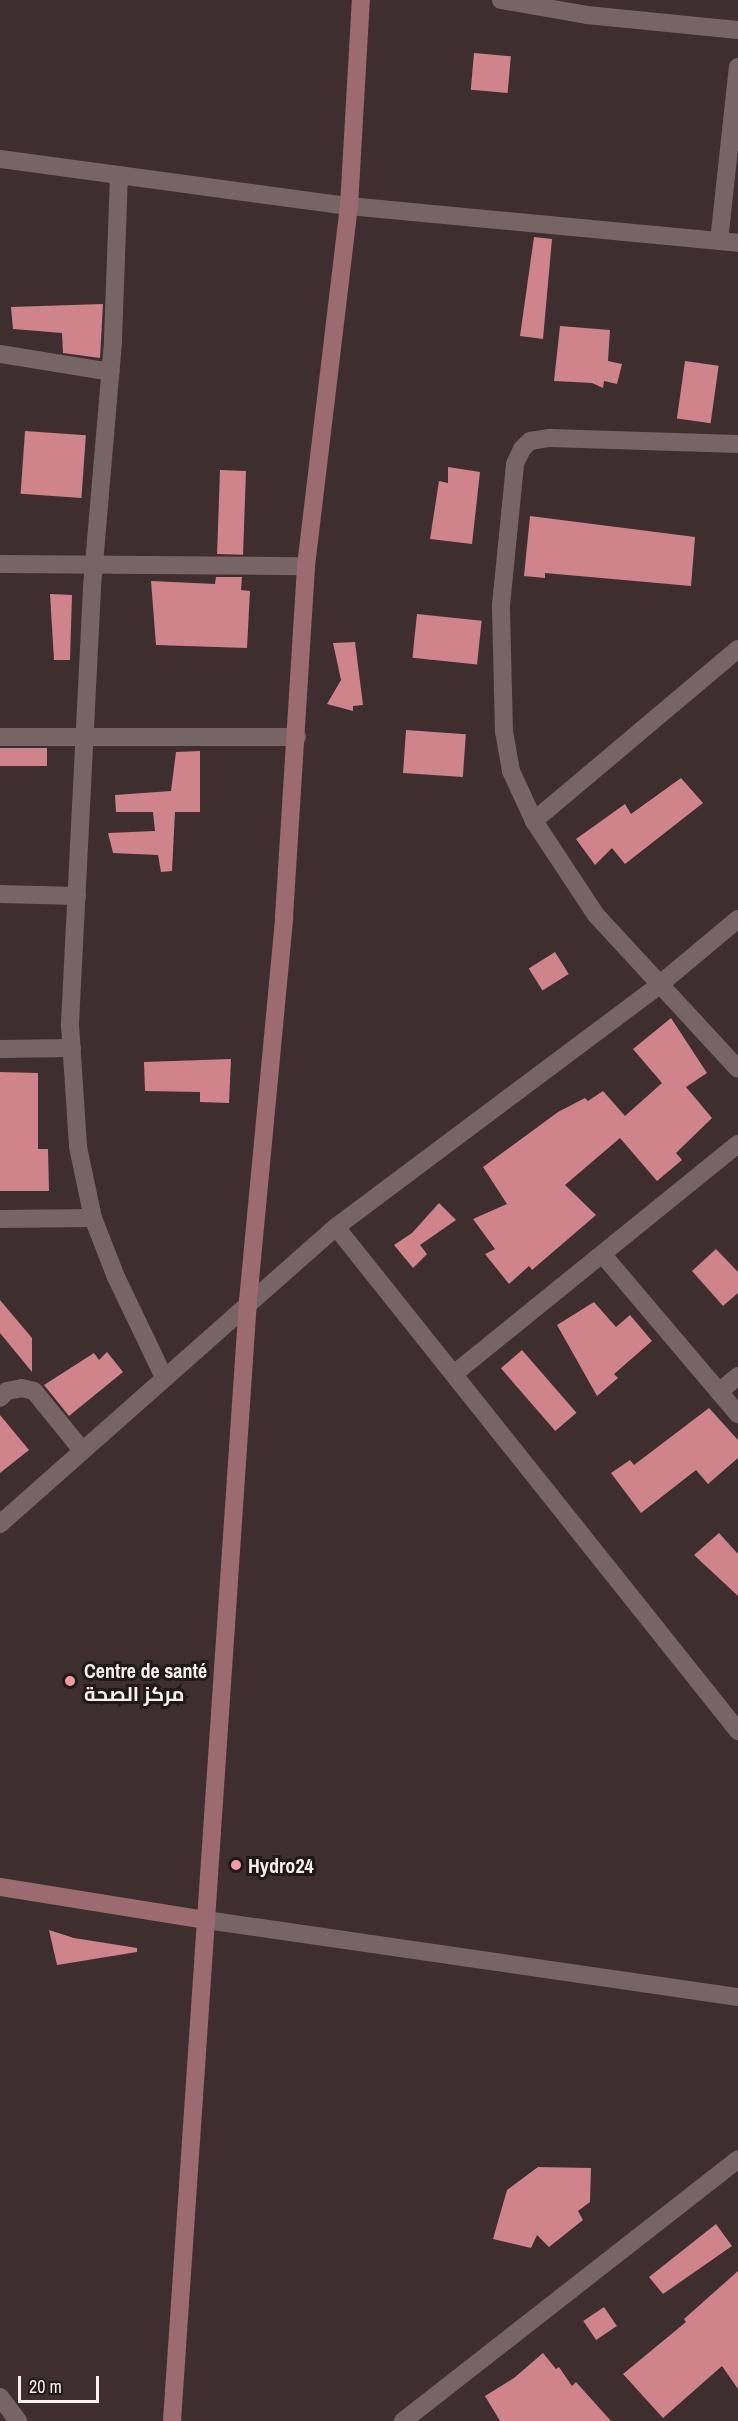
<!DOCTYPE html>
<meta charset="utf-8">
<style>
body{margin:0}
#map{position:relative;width:738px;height:2421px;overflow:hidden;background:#3f2e2f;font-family:"Archivo Narrow",Cairo,sans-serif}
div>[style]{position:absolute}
.building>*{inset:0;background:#cf838a;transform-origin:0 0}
.street>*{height:18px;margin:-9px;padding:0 9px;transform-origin:9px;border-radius:9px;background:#776465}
.secondary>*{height:18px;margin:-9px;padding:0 9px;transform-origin:9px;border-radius:9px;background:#9b6b70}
.dots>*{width:16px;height:16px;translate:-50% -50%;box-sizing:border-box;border:3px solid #201919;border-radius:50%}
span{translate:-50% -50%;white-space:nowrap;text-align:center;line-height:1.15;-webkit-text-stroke:6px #201919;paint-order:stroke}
.poi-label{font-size:20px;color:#faefef;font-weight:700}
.left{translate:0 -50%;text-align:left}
.scale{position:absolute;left:18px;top:2376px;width:81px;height:27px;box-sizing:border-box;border:3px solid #faefef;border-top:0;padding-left:8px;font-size:18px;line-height:21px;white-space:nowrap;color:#faefef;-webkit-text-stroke:4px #201919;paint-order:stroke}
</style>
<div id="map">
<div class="building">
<div style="left:474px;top:53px;width:37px;height:37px;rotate:5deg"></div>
<div style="clip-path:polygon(534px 237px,552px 239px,543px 339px,520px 336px)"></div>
<div style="clip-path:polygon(103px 304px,100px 358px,63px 353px,62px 333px,13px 329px,11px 307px)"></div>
<div style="clip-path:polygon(560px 326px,610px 330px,608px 361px,622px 364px,617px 384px,604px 381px,603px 388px,592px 383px,554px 381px)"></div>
<div style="left:685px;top:361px;width:34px;height:58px;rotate:8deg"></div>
<div style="left:25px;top:431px;width:61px;height:63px;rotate:4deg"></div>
<div style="clip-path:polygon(448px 467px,480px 472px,472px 544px,430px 539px,439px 481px,448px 483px)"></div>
<div style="left:220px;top:470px;width:26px;height:84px;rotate:2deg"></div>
<div style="clip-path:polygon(530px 516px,695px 537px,691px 586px,545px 573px,545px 578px,524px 576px)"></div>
<div style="clip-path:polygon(216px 577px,242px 577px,241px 590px,250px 591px,247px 648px,156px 645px,151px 581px,215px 584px)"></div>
<div style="clip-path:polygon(50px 594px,72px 595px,70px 660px,54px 660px)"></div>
<div style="left:417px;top:614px;width:65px;height:44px;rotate:6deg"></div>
<div style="clip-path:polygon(355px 642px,363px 705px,353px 706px,353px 711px,327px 704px,341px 680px,333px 643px)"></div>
<div style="left:406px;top:730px;width:60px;height:43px;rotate:4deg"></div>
<div style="left:0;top:748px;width:47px;height:18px"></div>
<div style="clip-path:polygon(200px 751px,200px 812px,175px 812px,172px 871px,161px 872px,158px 855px,113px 853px,108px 833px,155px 831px,153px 812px,116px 812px,115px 795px,171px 791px,176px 752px)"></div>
<div style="clip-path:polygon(681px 778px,703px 803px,625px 864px,612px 848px,595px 865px,576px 839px,625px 804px,631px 814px)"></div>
<div style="left:555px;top:952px;width:26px;height:31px;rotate:58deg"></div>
<div style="clip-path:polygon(671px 1018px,707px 1073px,686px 1087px,712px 1118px,676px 1153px,682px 1160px,657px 1181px,620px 1138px,565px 1185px,596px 1215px,532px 1270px,529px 1266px,509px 1284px,485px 1254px,495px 1249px,473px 1219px,507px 1204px,483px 1167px,558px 1112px,585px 1098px,588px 1101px,603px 1091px,625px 1116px,662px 1083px,633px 1049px)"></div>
<div style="clip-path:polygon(231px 1059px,229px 1103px,200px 1102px,200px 1092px,145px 1091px,144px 1062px)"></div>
<div style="clip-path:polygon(0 1072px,38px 1073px,38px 1149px,48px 1149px,49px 1191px,0 1191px)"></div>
<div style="clip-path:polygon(439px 1203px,456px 1220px,420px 1245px,427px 1254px,413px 1268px,394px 1245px,412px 1233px)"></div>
<div style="clip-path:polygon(716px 1249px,738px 1272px,738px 1293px,723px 1306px,692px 1271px)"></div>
<div style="clip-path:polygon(0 1300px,32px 1338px,32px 1372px,0 1333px)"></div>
<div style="clip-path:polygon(594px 1302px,616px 1327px,630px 1315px,652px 1341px,614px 1374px,618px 1378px,597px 1396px,557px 1325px)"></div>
<div style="left:522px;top:1350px;width:83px;height:28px;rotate:49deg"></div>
<div style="clip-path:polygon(107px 1352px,123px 1372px,69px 1416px,44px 1385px,94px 1353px,99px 1360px)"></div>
<div style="clip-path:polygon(709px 1408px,738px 1440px,738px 1458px,708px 1484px,696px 1470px,641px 1513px,611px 1473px,630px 1460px,634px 1465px)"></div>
<div style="clip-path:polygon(0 1415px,29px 1450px,0 1473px)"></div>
<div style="clip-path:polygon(719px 1533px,738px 1554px,738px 1596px,694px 1555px)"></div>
<div style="clip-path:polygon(49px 1930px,74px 1938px,137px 1948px,137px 1952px,57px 1965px)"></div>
<div style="clip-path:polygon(538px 2167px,591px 2168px,590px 2202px,578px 2211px,583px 2220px,549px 2247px,537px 2235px,531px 2248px,493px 2239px,507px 2190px)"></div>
<div style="clip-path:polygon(716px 2224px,732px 2246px,663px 2294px,649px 2277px)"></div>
<div style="clip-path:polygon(738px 2271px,738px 2389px,722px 2366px,663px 2418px,623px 2374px,686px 2322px,684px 2319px)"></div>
<div style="left:604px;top:2307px;width:23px;height:25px;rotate:56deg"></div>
<div style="clip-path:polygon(543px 2353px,556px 2369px,559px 2367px,572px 2386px,576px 2382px,611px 2421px,500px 2421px,485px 2396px,514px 2378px)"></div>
</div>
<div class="street">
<div style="left:501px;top:0;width:87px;rotate:9.9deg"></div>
<div style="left:587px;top:15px;width:152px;rotate:5.7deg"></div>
<div style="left:0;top:159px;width:352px;rotate:7.7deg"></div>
<div style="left:349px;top:206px;width:391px;rotate:5.4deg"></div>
<div style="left:119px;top:175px;width:167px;rotate:92.1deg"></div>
<div style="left:113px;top:342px;width:248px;rotate:94.9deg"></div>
<div style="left:92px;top:589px;width:437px;rotate:92.9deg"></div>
<div style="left:70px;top:1025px;width:122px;rotate:86.2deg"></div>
<div style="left:78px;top:1147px;width:73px;rotate:78.1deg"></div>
<div style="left:93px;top:1218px;width:63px;rotate:68.7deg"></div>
<div style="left:116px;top:1277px;width:111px;rotate:64.4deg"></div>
<div style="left:719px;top:241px;width:175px;rotate:-83.8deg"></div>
<div style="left:0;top:354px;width:112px;rotate:9.2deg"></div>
<div style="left:0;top:564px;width:306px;rotate:0.4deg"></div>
<div style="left:738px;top:649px;width:267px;rotate:139.9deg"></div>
<div style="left:534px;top:821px;width:113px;rotate:56.6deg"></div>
<div style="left:596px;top:915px;width:209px;rotate:47.3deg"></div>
<div style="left:0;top:737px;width:297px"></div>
<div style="left:534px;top:821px;width:55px;rotate:-114.7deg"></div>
<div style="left:511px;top:771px;width:40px;rotate:-100deg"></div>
<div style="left:504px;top:732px;width:127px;rotate:-91.4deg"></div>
<div style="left:501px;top:605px;width:142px;rotate:-84.3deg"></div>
<div style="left:515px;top:464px;width:17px;rotate:-65deg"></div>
<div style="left:522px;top:449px;width:11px;rotate:-45deg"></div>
<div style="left:530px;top:441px;width:20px;rotate:-9deg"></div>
<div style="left:550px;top:438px;width:188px;rotate:1.8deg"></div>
<div style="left:0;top:894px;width:77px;rotate:1.5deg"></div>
<div style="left:0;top:1049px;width:72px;rotate:-0.8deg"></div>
<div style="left:0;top:1219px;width:93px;rotate:-0.6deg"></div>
<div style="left:336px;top:1227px;width:645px;rotate:51.42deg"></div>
<div style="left:603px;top:1255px;width:209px;rotate:49.7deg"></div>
<div style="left:455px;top:1373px;width:364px;rotate:-39deg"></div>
<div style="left:719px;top:1392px;width:25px;rotate:-40deg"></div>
<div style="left:0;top:1398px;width:10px;rotate:-45deg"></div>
<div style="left:7px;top:1391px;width:15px;rotate:-11deg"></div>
<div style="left:22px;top:1388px;width:12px;rotate:14deg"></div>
<div style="left:34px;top:1391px;width:76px;rotate:50.9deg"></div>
<div style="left:0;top:1524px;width:448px;rotate:-41.5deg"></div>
<div style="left:336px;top:1227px;width:404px;rotate:-36.8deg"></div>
<div style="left:659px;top:985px;width:103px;rotate:-39.9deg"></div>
<div style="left:206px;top:1920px;width:538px;rotate:8.24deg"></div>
<div style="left:0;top:2397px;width:30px;rotate:53deg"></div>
<div style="left:403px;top:2421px;width:425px;rotate:-38deg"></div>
</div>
<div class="secondary">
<div style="left:0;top:1887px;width:209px;rotate:9.1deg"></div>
<div style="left:172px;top:2421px;width:1123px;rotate:-86.12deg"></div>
<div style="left:248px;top:1301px;width:386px;rotate:-84.6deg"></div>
<div style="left:284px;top:917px;width:352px;rotate:-86.4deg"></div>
<div style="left:306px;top:566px;width:363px;rotate:-83.2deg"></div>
<div style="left:349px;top:206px;width:206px;rotate:-86.7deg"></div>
</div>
<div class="dots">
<div style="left:70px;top:1681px;background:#f49aa3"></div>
<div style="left:236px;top:1865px;background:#f49aa3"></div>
</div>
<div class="poi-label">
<span class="left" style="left:84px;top:1682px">Centre de santé<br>مركز الصحة</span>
<span class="left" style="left:248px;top:1865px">Hydro24</span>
</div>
<div class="scale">20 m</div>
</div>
